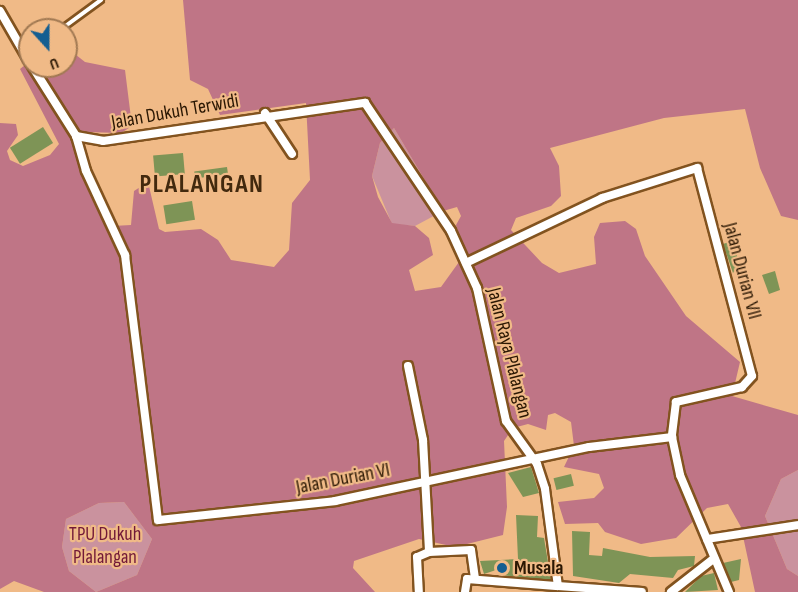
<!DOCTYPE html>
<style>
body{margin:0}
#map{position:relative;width:798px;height:592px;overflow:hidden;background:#f0ba87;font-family:"Sofia Sans Condensed",sans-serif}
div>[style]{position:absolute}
.green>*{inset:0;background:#ca929e}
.forest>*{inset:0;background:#bf7586}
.building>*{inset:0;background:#7e9456;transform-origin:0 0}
.roads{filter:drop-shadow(2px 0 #82531f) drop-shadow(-2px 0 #82531f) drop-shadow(0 2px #82531f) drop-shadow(0 -2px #82531f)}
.lane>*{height:4px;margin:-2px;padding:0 2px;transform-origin:2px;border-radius:2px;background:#fff}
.street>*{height:8px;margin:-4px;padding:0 4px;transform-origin:4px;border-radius:4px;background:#fff}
.dots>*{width:16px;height:16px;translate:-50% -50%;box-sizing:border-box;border:3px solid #f0ba87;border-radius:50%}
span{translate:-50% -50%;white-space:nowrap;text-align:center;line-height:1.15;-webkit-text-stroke:4.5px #f0ba87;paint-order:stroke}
.street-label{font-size:20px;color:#2a1703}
.park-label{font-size:20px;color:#721938}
.poi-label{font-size:20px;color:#2a1703;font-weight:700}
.left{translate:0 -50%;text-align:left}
.district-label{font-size:26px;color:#42290e;font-weight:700;letter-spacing:1.5px}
.north{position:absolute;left:18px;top:18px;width:60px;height:60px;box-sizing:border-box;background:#f0ba87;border:2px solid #a17952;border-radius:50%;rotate:159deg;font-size:16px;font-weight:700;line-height:24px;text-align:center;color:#2a1703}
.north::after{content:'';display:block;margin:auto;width:21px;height:27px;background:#145e91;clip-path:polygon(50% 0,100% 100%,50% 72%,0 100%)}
</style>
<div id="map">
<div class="green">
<div style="clip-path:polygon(394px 128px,443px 211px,415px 226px,392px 224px,372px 176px,380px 143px)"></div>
<div style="clip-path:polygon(798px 470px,798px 576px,787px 569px,765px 516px,781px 479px)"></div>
<div style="clip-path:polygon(124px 502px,152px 539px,137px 575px,96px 592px,69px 571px,62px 547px,66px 519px,99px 503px)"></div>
</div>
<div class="forest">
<div style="clip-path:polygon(evenodd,183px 0,798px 0,798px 220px,781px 216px,760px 168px,745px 109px,664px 118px,550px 148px,559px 166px,561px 196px,551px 206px,516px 218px,511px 230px,542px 263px,559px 273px,596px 264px,594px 237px,600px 223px,625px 221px,636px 229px,645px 256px,686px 316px,740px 362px,732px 396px,798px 415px,798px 470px,781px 479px,765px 516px,787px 569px,798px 576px,798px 592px,755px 592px,741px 527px,728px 504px,707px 508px,676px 538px,641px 544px,605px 532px,598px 523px,565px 524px,558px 502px,594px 498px,604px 488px,599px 474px,564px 467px,574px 446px,571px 422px,555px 413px,548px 415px,546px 430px,528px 424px,513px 428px,504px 441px,507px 507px,503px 535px,455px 547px,419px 539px,354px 561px,353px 568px,375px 592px,96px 592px,137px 575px,152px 539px,124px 502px,99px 503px,66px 519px,62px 547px,69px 571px,96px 592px,44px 592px,14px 581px,0 589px,0 123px,16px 124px,18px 135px,7px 151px,10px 160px,23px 166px,50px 155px,59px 144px,20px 69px,30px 61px,30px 66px,66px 66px,66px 47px,85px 62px,125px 70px,132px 126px,121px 133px,85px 132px,73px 146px,113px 226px,131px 225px,134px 191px,148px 182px,159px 229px,165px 232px,201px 229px,218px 240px,231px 260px,274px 267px,289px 250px,292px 203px,310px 180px,306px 103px,220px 115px,208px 89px,190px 80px,183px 0,394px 128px,443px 211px,457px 207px,461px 216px,456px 225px,464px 255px,441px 287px,415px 291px,409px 270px,433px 255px,429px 238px,415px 226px,392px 223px,378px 197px,372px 176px,380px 143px,394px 128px)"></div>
</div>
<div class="building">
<div style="left:43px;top:127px;width:19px;height:39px;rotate:58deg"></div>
<div style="left:183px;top:153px;width:21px;height:30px;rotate:85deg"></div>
<div style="left:227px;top:167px;width:7px;height:33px;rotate:82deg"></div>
<div style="left:192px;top:201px;width:19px;height:29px;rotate:81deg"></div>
<div style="clip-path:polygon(732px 241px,740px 264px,733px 273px,723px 244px)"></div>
<div style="clip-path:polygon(775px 271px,780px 290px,769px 294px,762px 275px)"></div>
<div style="clip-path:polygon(531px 467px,539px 493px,523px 497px,508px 473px)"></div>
<div style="left:571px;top:474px;width:12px;height:18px;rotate:76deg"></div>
<div style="clip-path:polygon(516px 515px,538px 516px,537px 537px,544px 538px,551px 580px,499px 575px,499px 569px,484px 574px,480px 561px,518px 559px)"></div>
<div style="clip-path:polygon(572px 531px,590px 532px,589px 555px,602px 556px,603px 548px,650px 557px,695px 556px,694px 566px,678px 570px,673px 578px,630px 574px,619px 583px,573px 576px)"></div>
<div style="clip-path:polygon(741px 559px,739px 580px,731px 582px,723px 563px)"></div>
<div style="clip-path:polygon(714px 573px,718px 590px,685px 592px,701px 576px)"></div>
</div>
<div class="roads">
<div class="lane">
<div style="left:60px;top:30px;width:51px;rotate:-36.2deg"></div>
</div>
<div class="street">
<div style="left:0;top:11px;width:60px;rotate:60deg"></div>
<div style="left:32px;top:66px;width:83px;rotate:57.8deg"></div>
<div style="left:76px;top:136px;width:36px;rotate:74deg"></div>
<div style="left:86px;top:171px;width:93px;rotate:65.1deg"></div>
<div style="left:125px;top:255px;width:267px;rotate:82.9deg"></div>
<div style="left:158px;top:520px;width:178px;rotate:-6.1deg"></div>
<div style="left:335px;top:501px;width:260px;rotate:-12deg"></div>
<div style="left:589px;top:447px;width:84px;rotate:-6.9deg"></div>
<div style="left:265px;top:113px;width:49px;rotate:56.6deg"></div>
<div style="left:76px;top:136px;width:27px;rotate:10deg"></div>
<div style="left:103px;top:141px;width:265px;rotate:-8.3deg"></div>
<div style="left:365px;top:103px;width:154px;rotate:56.1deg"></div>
<div style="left:451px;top:231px;width:63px;rotate:65.5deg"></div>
<div style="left:477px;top:288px;width:136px;rotate:77.7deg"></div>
<div style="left:506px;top:421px;width:53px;rotate:54.2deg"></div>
<div style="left:537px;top:464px;width:26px;rotate:72deg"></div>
<div style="left:545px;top:489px;width:98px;rotate:82.4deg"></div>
<div style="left:558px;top:586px;width:84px;rotate:4.1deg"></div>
<div style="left:466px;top:263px;width:151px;rotate:-25.5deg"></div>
<div style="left:602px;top:198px;width:100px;rotate:-17.5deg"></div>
<div style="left:697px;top:168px;width:215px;rotate:75.2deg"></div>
<div style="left:752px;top:376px;width:15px;rotate:132deg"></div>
<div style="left:742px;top:387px;width:68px;rotate:167.2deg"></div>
<div style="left:676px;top:402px;width:35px;rotate:97deg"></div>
<div style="left:672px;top:437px;width:39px;rotate:78deg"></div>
<div style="left:680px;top:475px;width:127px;rotate:67.3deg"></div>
<div style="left:408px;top:366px;width:76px;rotate:78.5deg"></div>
<div style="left:423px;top:440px;width:112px;rotate:86.9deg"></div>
<div style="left:429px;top:552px;width:13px;rotate:157deg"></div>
<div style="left:417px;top:557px;width:35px;rotate:87deg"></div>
<div style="left:707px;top:539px;width:92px;rotate:-8.7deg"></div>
<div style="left:429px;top:552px;width:42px;rotate:-2.7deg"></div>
<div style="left:471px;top:550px;width:29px;rotate:82deg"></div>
<div style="left:465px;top:592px;width:13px;rotate:-81deg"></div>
<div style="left:467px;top:579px;width:89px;rotate:4.5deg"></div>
<div style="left:671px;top:592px;width:52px;rotate:-38deg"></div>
</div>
</div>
<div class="dots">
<div style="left:502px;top:568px;background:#145e91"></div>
</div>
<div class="street-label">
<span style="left:175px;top:112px;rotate:-10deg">Jalan Dukuh Terwidi</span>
<span style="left:742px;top:271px;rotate:75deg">Jalan Durian VII</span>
<span style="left:509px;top:353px;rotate:76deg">Jalan Raya Plalangan</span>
<span style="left:343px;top:479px;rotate:-11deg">Jalan Durian VI</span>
</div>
<div class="park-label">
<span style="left:105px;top:546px">TPU Dukuh<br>Plalangan</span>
</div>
<div class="poi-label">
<span class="left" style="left:514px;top:568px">Musala</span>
</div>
<div class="district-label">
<span style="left:202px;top:185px">PLALANGAN</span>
</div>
<div class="north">U</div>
</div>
